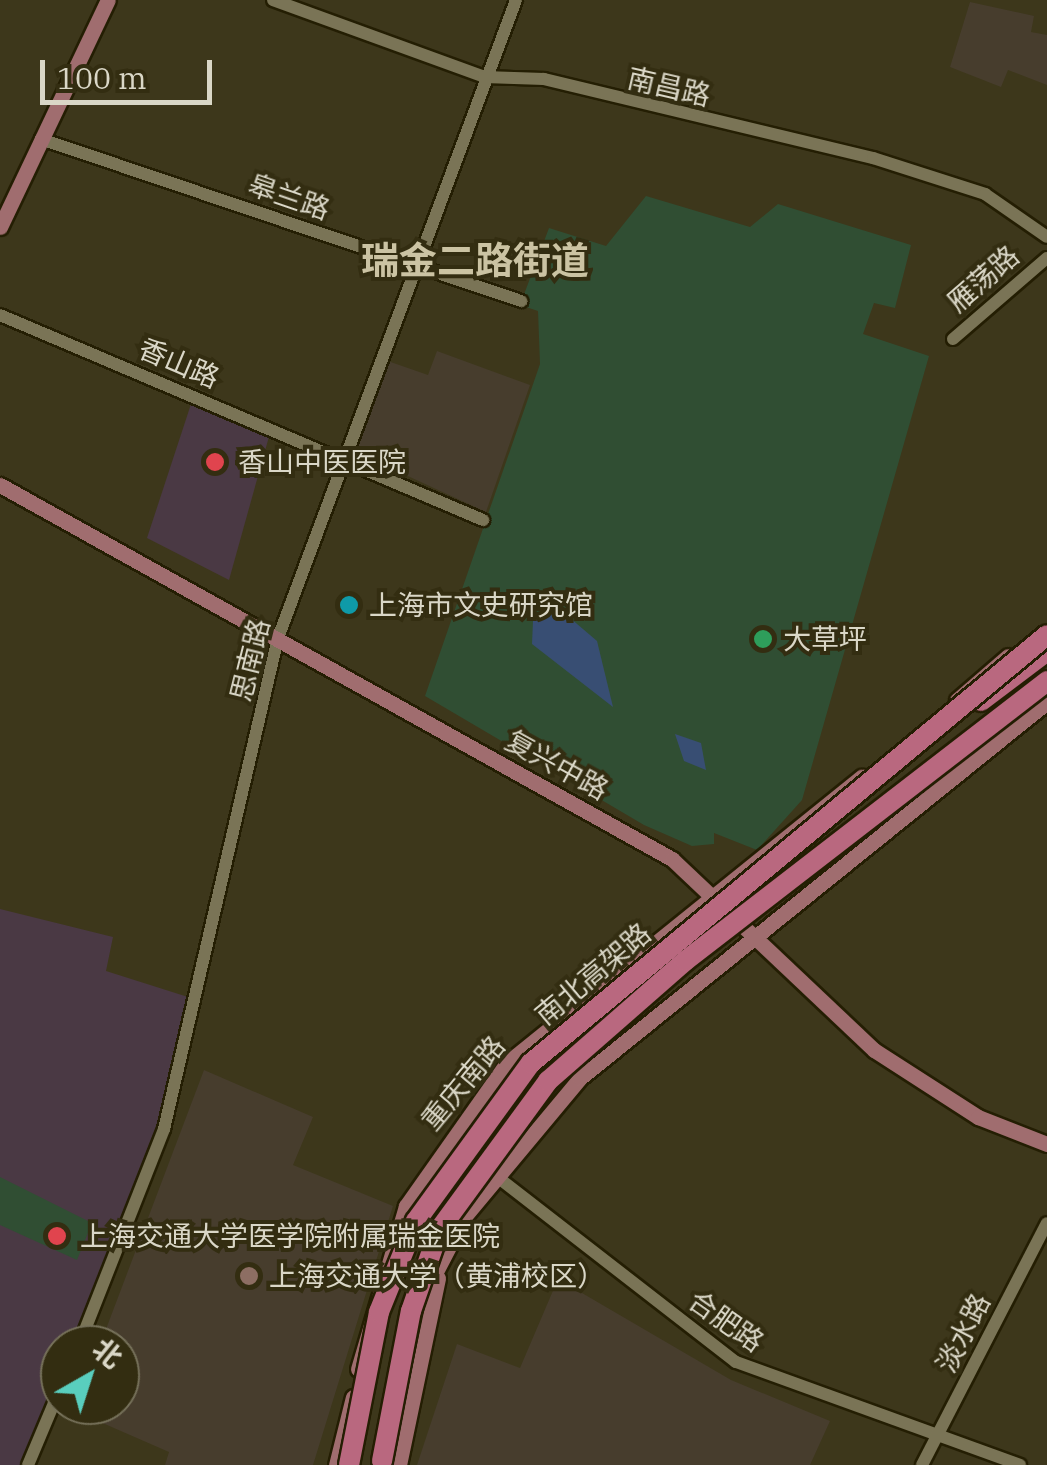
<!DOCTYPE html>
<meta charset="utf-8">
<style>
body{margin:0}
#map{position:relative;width:1047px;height:1465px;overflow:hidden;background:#3d371b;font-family:"IBM Plex Serif","Noto Sans SC",serif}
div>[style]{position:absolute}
.education>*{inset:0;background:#473d2d}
.medical>*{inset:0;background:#4a3944}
.green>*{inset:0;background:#304e33}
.water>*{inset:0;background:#384e73}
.roads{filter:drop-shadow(2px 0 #241e03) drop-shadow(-2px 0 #241e03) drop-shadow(0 2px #241e03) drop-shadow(0 -2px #241e03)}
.minor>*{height:12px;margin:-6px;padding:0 6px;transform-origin:6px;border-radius:6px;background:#7a7456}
.major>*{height:15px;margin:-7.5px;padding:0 7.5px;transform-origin:7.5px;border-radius:7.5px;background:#a06d6f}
.highway>*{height:20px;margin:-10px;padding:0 10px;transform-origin:10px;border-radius:10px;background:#b9687f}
.bridges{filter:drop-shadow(2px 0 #241e03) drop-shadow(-2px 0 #241e03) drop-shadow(0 2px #241e03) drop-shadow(0 -2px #241e03)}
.highway-bridge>*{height:20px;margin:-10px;padding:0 10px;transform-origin:10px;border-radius:10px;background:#b9687f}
.dots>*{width:28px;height:28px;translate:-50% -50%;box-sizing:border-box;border:5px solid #332d11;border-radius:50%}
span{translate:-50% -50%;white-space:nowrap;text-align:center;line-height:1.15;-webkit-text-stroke:8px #332d11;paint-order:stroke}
.street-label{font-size:28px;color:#dad7c7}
.poi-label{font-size:28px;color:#dad7c7}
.left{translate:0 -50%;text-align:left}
.district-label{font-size:38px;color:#cbc3a3;font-weight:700}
.north{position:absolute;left:40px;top:1325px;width:100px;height:100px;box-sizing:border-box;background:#332d11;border:2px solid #76715a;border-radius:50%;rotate:39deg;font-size:28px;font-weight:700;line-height:40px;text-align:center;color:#dad7c7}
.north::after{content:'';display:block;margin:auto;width:35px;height:45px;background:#59cebe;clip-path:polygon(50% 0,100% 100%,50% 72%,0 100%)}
.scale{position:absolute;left:40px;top:60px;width:172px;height:45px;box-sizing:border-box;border:5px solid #dad7c7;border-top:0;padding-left:12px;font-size:30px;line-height:35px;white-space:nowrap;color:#dad7c7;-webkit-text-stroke:8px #332d11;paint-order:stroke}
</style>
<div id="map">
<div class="education">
<div style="clip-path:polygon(970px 2px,1034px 16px,1031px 32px,1047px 35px,1047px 85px,1008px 70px,1001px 87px,950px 67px)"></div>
<div style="clip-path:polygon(437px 351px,530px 385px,486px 512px,349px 449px,382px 359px,428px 375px)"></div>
<div style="clip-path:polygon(204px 1070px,313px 1117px,293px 1165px,393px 1206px,313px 1465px,165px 1465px,169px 1452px,75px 1411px,120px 1405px,120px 1345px,100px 1345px)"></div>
<div style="clip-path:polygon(558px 1279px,731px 1380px,830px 1421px,810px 1465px,417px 1465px,457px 1344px,520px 1368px)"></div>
</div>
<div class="medical">
<div style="clip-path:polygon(192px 401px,270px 433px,229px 580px,147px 538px)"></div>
<div style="clip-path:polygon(0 909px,113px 937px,106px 971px,188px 997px,156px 1127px,71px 1345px,60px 1345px,60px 1373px,24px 1465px,0 1465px)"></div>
</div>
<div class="green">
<div style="clip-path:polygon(646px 196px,750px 227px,778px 204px,911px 245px,895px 308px,874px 303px,863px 334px,929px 356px,802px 800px,757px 850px,714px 833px,714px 844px,692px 846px,644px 825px,425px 696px,540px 364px,538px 311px,520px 305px,549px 228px,606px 246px)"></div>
<div style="clip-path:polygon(0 1177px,92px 1223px,77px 1260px,0 1225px)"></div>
</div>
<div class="water">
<div style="clip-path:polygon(556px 606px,597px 641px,613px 707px,532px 644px,533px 621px)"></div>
<div style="clip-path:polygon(675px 734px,701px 743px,706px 770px,684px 761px)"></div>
</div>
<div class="roads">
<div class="minor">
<div style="left:273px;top:0;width:225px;rotate:20deg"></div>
<div style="left:484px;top:77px;width:60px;rotate:1.9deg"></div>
<div style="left:544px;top:79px;width:338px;rotate:13.5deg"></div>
<div style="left:873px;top:158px;width:118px;rotate:17.8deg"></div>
<div style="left:985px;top:194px;width:75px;rotate:34.7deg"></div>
<div style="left:41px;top:139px;width:507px;rotate:18.65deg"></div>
<div style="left:0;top:315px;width:525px;rotate:23deg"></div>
<div style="left:953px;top:339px;width:124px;rotate:-40.8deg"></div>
<div style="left:460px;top:1148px;width:349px;rotate:37.8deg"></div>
<div style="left:736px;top:1362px;width:302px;rotate:19.9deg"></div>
<div style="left:79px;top:1345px;width:232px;rotate:-68.5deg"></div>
<div style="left:164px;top:1129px;width:504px;rotate:-76.93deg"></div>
<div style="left:278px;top:638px;width:681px;rotate:-69.54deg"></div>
<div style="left:28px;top:1465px;width:82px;rotate:-67.2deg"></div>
<div style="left:922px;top:1465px;width:272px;rotate:-62.7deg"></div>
</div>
<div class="major">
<div style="left:0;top:227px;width:251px;rotate:-64.6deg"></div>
<div style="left:0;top:485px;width:769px;rotate:29.1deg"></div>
<div style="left:672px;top:859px;width:278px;rotate:43.4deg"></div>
<div style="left:874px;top:1050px;width:124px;rotate:32.8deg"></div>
<div style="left:978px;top:1117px;width:74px;rotate:21.4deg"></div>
<div style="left:957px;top:700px;width:67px;rotate:-40.8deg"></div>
<div style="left:428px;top:1287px;width:80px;rotate:-62.5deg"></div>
<div style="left:465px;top:1216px;width:180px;rotate:-50.2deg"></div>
<div style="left:580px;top:1078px;width:600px;rotate:-38.84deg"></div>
<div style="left:358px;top:1369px;width:170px;rotate:-73.6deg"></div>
<div style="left:406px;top:1206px;width:175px;rotate:-54.8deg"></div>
<div style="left:507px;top:1063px;width:456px;rotate:-38.9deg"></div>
<div style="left:336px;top:1465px;width:70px;rotate:-76deg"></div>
<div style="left:399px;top:1465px;width:191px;rotate:-78.2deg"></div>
</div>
<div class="highway">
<div style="left:981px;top:701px;width:83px;rotate:-37.1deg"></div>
</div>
</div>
<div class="bridges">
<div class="highway-bridge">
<div style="left:382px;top:1461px;width:153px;rotate:-79.1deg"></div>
<div style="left:411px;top:1311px;width:86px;rotate:-70.9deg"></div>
<div style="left:439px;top:1230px;width:185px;rotate:-53.8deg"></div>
<div style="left:548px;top:1081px;width:182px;rotate:-41.2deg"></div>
<div style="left:685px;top:961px;width:458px;rotate:-37.7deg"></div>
<div style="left:349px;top:1465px;width:156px;rotate:-78.9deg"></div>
<div style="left:379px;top:1312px;width:98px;rotate:-67.9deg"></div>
<div style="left:416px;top:1221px;width:195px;rotate:-54deg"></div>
<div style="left:531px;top:1063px;width:670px;rotate:-39.67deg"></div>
</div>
</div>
<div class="dots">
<div style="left:215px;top:462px;background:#e0444e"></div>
<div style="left:349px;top:605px;background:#0f9aa8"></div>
<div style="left:763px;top:639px;background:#2e9e5b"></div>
<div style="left:57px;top:1236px;background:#e0444e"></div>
<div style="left:249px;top:1276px;background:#8d6e63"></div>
</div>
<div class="street-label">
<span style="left:669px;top:87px;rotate:13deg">南昌路</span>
<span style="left:289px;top:197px;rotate:19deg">皋兰路</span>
<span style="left:983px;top:279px;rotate:-41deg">雁荡路</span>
<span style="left:179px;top:363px;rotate:23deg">香山路</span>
<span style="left:250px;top:660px;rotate:-76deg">思南路</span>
<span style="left:557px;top:765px;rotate:29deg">复兴中路</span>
<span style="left:593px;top:974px;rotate:-40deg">南北高架路</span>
<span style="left:463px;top:1083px;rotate:-50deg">重庆南路</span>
<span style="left:726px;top:1321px;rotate:35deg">合肥路</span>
<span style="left:963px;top:1333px;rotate:-63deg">淡水路</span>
</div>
<div class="poi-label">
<span class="left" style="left:238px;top:462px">香山中医医院</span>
<span class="left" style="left:369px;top:605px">上海市文史研究馆</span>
<span class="left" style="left:783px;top:639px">大草坪</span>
<span class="left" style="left:80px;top:1236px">上海交通大学医学院附属瑞金医院</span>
<span class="left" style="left:269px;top:1276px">上海交通大学（黄浦校区）</span>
</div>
<div class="district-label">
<span style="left:475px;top:260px">瑞金二路街道</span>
</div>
<div class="north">北</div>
<div class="scale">100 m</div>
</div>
